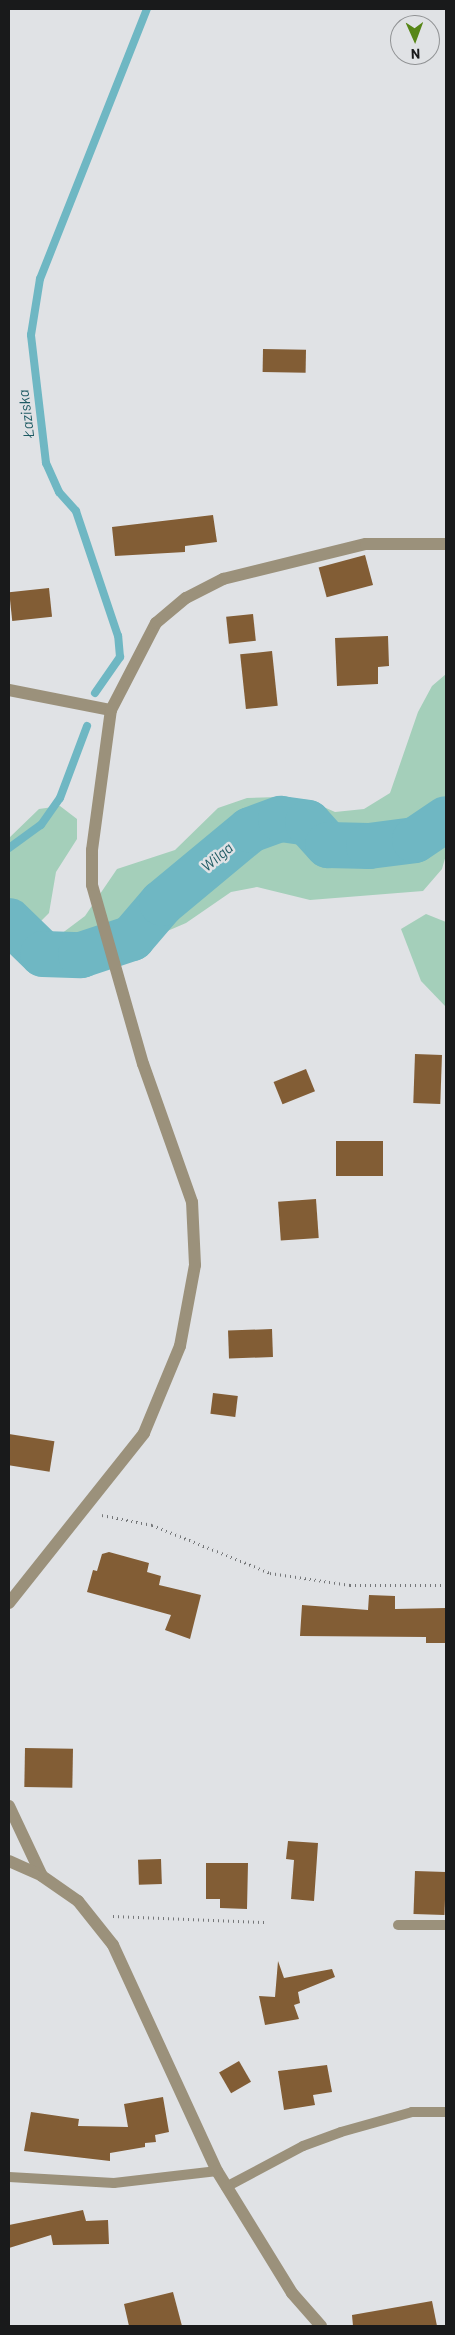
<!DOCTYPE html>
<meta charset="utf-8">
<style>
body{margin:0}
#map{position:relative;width:455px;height:2335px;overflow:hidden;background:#e0e2e5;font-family:Barlow,sans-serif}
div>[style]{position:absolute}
.green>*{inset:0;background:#a4cfba}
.stream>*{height:8px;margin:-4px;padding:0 4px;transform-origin:4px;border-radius:4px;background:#6fb7c3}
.river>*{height:46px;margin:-23px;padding:0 23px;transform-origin:23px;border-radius:23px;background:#6fb7c3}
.building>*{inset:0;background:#825d35;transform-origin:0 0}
.path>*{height:3px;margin-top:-1.5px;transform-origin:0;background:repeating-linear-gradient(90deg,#757779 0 1px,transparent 0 5px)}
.lane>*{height:10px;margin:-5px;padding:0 5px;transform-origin:5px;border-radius:5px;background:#9b917b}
.street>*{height:12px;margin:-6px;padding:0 6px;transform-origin:6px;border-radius:6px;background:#9b917b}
span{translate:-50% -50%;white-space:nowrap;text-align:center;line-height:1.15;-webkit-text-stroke:5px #e0e2e5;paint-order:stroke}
.water-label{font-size:15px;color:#1f5b64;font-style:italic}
.frame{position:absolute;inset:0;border:10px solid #191a1b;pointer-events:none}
.north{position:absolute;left:390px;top:15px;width:50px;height:50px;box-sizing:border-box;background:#e0e2e5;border:1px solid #909294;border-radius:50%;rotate:178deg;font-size:14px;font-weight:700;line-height:20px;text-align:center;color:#191a1b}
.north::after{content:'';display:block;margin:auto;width:18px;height:22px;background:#578617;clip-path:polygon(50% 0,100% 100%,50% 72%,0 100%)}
</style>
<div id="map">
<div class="green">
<div style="clip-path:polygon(446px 674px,446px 855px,442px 869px,423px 891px,310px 900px,257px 887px,231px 892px,186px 923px,135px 945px,81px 950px,54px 947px,61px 934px,85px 916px,117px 869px,175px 850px,218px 808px,247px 798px,279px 797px,308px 800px,335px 812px,364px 809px,390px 793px,418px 712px,432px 686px)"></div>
<div style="clip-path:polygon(60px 806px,77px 819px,77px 839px,56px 872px,49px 913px,35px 927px,9px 938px,9px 838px,39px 809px)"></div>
<div style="clip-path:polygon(426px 914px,446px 922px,446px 1007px,421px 981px,401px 929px)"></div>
</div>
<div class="stream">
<div style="left:95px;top:693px;width:44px;rotate:-55.2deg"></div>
<div style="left:120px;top:657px;width:21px;rotate:-95deg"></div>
<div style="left:118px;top:636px;width:132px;rotate:-108.6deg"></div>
<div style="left:76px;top:511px;width:25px;rotate:-132deg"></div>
<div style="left:59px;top:492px;width:32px;rotate:-114deg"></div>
<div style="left:46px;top:463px;width:129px;rotate:-96.7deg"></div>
<div style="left:31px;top:335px;width:57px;rotate:-80.9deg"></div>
<div style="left:40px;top:279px;width:290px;rotate:-68.4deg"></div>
<div style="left:9px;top:848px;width:39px;rotate:-36deg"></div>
<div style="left:41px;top:825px;width:33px;rotate:-55deg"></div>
<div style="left:60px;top:798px;width:77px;rotate:-69.4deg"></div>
</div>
<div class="river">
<div style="left:9px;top:921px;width:47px;rotate:44.1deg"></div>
<div style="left:43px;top:954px;width:38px;rotate:2deg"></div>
<div style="left:81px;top:955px;width:54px;rotate:-18.4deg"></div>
<div style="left:132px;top:938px;width:46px;rotate:-49.4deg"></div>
<div style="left:162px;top:903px;width:114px;rotate:-39.7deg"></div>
<div style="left:250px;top:830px;width:33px;rotate:-20deg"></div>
<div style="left:281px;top:819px;width:27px;rotate:8deg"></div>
<div style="left:308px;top:823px;width:30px;rotate:48deg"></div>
<div style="left:328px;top:845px;width:41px;rotate:1.4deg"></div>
<div style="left:369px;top:846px;width:46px;rotate:-7.4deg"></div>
<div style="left:415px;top:840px;width:37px;rotate:-34deg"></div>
</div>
<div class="building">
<div style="left:263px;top:349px;width:43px;height:23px;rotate:1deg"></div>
<div style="clip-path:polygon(213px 515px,217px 542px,185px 546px,185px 552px,115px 556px,112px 527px)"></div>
<div style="left:365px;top:555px;width:31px;height:48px;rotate:75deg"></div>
<div style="left:49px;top:588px;width:29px;height:40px;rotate:84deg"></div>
<div style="left:253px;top:614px;width:27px;height:27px;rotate:84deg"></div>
<div style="clip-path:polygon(388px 636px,389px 666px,378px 667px,378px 684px,337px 686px,335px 638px)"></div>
<div style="left:272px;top:651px;width:55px;height:32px;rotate:84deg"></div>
<div style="left:415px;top:1054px;width:27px;height:49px;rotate:2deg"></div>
<div style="left:306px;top:1069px;width:24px;height:35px;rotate:68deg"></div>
<div style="left:383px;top:1141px;width:35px;height:47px;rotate:90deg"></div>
<div style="left:316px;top:1199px;width:39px;height:38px;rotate:86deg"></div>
<div style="left:272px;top:1329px;width:28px;height:44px;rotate:88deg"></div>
<div style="left:213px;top:1393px;width:25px;height:21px;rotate:7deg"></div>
<div style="left:9px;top:1434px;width:46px;height:31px;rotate:9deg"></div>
<div style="clip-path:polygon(109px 1552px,149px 1563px,147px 1572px,161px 1576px,159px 1585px,201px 1595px,190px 1639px,165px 1630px,171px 1615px,87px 1592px,93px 1570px,97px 1571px,102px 1554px)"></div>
<div style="clip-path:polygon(369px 1595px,395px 1596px,395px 1609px,446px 1608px,446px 1643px,426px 1643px,426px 1637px,300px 1636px,302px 1605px,368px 1610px)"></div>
<div style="left:25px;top:1748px;width:48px;height:39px;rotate:1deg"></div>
<div style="clip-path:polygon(288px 1841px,318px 1843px,314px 1901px,291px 1899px,294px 1860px,286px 1859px)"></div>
<div style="left:161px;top:1859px;width:25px;height:23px;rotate:88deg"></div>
<div style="clip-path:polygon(206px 1863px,248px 1863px,247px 1909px,220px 1908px,220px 1899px,206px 1899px)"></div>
<div style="left:415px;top:1871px;width:31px;height:43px;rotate:2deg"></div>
<div style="clip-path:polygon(278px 1961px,284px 1978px,332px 1969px,335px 1977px,298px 1992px,300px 2003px,294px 2005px,299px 2019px,265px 2025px,259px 1996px,275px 1997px)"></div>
<div style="left:239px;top:2061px;width:24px;height:23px;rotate:60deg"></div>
<div style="clip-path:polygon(327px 2065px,332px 2092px,313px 2095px,315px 2105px,284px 2110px,278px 2071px)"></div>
<div style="clip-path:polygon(163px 2097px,169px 2132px,155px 2135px,156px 2142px,145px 2143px,145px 2147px,110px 2153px,110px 2161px,24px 2151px,31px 2112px,79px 2119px,78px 2126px,128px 2127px,124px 2104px)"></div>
<div style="clip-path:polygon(83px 2210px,86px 2221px,108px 2220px,109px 2244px,53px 2245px,51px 2235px,9px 2248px,9px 2225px)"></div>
<div style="clip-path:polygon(173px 2292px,182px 2326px,129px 2326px,124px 2304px)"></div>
<div style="clip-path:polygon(432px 2301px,437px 2326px,353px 2326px,352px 2315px)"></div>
</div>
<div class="path">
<div style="left:102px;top:1515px;width:51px;rotate:11.3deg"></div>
<div style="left:152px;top:1525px;width:127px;rotate:22.1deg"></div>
<div style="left:270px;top:1573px;width:81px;rotate:8.5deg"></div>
<div style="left:350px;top:1585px;width:96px"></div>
<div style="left:113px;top:1916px;width:152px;rotate:2.3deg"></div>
</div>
<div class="lane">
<div style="left:398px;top:1925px;width:48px"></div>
<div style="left:9px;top:2177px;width:105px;rotate:3.3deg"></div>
<div style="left:114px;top:2183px;width:104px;rotate:-6.6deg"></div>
<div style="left:226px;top:2187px;width:87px;rotate:-28deg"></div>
<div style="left:303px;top:2146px;width:40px;rotate:-20.2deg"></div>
<div style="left:341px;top:2132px;width:74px;rotate:-15.7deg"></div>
<div style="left:412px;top:2112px;width:34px"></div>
</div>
<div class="street">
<div style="left:9px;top:690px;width:104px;rotate:11.1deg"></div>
<div style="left:9px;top:1603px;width:217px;rotate:-51.5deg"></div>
<div style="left:144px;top:1433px;width:94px;rotate:-67.5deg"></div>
<div style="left:180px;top:1346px;width:82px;rotate:-79.5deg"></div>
<div style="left:195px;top:1265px;width:63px;rotate:-92.7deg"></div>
<div style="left:192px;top:1202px;width:146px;rotate:-109.5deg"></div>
<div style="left:143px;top:1064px;width:186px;rotate:-105.9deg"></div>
<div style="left:92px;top:885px;width:35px;rotate:-90deg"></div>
<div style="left:92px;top:850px;width:141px;rotate:-82.3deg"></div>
<div style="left:111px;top:710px;width:98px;rotate:-62.7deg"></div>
<div style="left:156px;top:623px;width:39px;rotate:-40deg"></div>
<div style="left:186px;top:598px;width:42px;rotate:-27.2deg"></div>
<div style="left:223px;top:579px;width:147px;rotate:-13.8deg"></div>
<div style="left:366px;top:544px;width:80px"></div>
<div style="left:9px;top:1806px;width:77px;rotate:64.8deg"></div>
<div style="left:9px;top:1861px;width:36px;rotate:24deg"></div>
<div style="left:42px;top:1876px;width:44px;rotate:34.8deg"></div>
<div style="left:78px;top:1901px;width:56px;rotate:51.5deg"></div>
<div style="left:113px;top:1945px;width:249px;rotate:65.3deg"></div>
<div style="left:217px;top:2171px;width:143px;rotate:58.4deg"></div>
<div style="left:292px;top:2293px;width:44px;rotate:48.7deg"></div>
</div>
<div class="water-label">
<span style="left:26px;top:414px;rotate:-97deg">Łaziska</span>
<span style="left:217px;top:857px;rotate:-40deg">Wilga</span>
</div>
<div class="frame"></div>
<div class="north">N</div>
</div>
